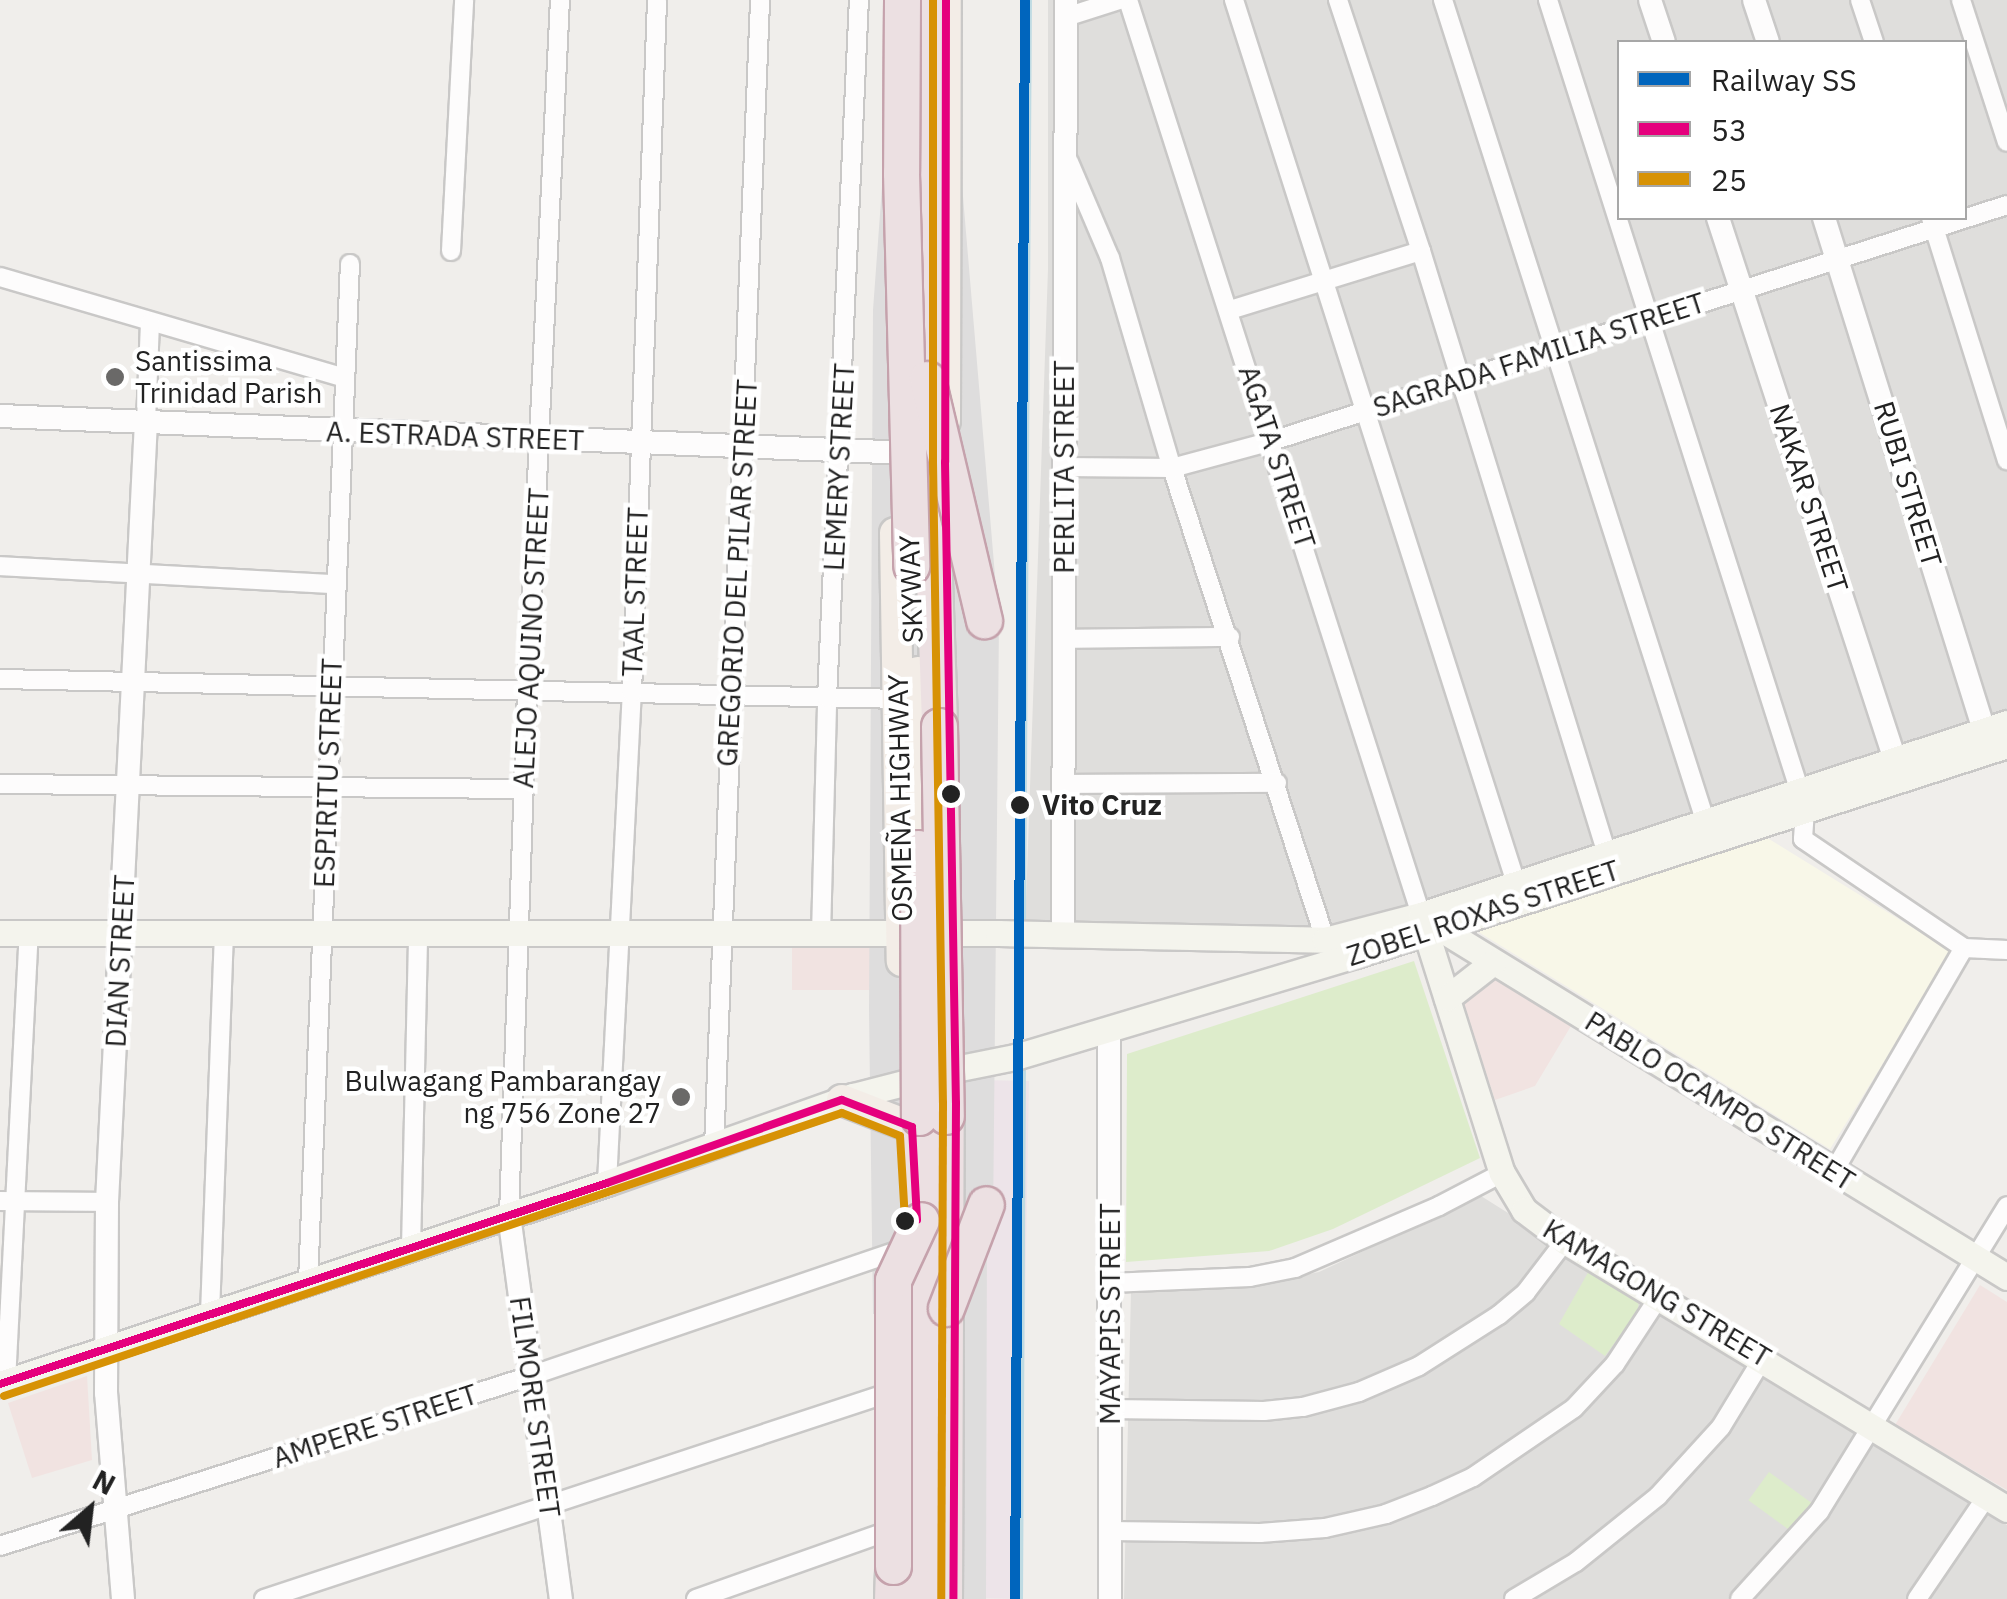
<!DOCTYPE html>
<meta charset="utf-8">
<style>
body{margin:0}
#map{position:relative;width:2007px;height:1599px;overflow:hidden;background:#f0eeeb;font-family:"IBM Plex Sans",sans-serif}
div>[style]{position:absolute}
.residential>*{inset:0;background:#dfdedc}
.commercial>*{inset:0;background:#f1e3e1;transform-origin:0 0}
.industrial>*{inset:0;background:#ede4e9;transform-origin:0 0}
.education>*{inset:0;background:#f8f7e8}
.grass>*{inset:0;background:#ddeccb;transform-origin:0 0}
.pier>*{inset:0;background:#dedddd}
.stream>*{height:5px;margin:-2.5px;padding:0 2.5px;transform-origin:2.5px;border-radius:2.5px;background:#bfdbe3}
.roads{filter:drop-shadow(2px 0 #c9c8c7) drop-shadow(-2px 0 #c9c8c7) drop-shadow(0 2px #c9c8c7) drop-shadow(0 -2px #c9c8c7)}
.minor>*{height:18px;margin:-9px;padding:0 9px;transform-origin:9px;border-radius:9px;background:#fdfcfc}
.tertiary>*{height:22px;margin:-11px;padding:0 11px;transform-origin:11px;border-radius:11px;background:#fdfcfc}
.secondary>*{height:25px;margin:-12.5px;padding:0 12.5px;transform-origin:12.5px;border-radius:12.5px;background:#f4f4ed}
.primary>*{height:30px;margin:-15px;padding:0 15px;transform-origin:15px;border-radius:15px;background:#f3ede7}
.motorway>*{height:35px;margin:-17.5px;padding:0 17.5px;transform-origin:17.5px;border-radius:17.5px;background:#ece0e2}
.bridges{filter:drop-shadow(2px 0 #c5a2ac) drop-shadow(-2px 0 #c5a2ac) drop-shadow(0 2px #c5a2ac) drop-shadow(0 -2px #c5a2ac)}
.motorway-bridge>*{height:35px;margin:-17.5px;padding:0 17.5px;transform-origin:17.5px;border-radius:17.5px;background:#ece0e2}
.bus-1>*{height:8px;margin:-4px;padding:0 4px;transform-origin:4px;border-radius:4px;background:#e5007d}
.bus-2>*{height:8px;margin:-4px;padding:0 4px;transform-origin:4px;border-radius:4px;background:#d79205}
.rail-1>*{height:10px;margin:-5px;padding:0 5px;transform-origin:5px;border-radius:5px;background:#0065bd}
.dots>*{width:28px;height:28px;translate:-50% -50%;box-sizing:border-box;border:5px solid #fff;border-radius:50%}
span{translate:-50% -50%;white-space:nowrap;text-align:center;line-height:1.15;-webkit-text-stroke:9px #fff;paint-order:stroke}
.street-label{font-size:28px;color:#222}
.poi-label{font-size:28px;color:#222}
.left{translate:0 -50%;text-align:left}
.right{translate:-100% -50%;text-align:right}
.stop-label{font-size:28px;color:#222;font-weight:700}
.legend{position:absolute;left:1617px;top:40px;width:350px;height:180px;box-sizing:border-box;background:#fff;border:2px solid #a7a7a7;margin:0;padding:12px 18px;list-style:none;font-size:30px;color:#222}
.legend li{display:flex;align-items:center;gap:20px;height:50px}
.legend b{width:50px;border:2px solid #a7a7a7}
.north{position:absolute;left:40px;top:1459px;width:100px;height:100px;-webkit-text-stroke:8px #fff;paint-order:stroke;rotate:28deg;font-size:28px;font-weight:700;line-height:40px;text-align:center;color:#222}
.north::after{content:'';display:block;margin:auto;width:35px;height:45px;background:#222;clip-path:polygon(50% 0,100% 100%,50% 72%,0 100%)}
</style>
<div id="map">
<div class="residential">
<div style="clip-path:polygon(evenodd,1048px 0,2007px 0,2007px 720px,1352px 934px,1025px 931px,1048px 269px,1048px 0,1620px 42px,1964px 42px,1964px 218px,1620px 218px,1620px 42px)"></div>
<div style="clip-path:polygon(1481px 1196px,2007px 1525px,2007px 1599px,1124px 1599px,1131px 1291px,1239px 1288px,1319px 1272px)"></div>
</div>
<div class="commercial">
<div style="left:792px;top:946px;width:79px;height:44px"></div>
<div style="clip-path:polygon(1486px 974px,1574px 1021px,1535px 1086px,1495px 1100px,1460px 995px)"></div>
<div style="clip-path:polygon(1980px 1285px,2007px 1302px,2007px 1490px,1895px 1425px)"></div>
<div style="clip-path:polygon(87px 1376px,92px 1460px,32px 1478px,8px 1403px)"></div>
</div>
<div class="industrial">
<div style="left:1029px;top:1081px;width:518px;height:40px;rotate:91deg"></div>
</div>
<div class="education">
<div style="clip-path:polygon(1761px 834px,1952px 952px,1830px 1149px,1472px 928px)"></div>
</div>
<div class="grass">
<div style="clip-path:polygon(1414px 961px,1480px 1158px,1333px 1229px,1269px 1251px,1126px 1262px,1127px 1054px)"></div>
<div style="clip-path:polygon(1590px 1269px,1639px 1297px,1638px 1311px,1605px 1356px,1559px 1324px)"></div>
<div style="left:1769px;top:1472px;width:57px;height:35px;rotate:36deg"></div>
</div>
<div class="pier">
<div style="clip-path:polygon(883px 0,961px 0,961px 173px,999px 623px,993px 1222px,987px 1223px,986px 1599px,901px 1599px,903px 1314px,873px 1314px,869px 1010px,873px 310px,883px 173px)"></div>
</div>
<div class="stream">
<div style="left:1023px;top:926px;width:926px;rotate:-89.63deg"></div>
<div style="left:1020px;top:1599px;width:535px;rotate:-89.68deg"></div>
</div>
<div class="roads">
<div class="minor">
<div style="left:1128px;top:0;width:961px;rotate:72.24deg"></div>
<div style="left:1234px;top:0;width:927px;rotate:72.29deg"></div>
<div style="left:1338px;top:0;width:264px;rotate:71.7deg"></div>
<div style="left:1421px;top:251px;width:628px;rotate:72.86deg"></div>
<div style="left:1443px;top:0;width:861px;rotate:72.28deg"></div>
<div style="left:1548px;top:0;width:828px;rotate:72.35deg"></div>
<div style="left:1799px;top:789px;width:22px;rotate:74deg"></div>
<div style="left:1805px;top:810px;width:29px;rotate:94deg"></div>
<div style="left:1803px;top:839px;width:194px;rotate:34.1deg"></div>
<div style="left:1964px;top:948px;width:43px;rotate:2.7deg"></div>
<div style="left:1860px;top:0;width:44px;rotate:71.6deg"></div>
<div style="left:1961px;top:0;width:149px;rotate:72.1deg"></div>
<div style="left:1066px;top:17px;width:56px;rotate:-17.8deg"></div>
<div style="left:1069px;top:162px;width:104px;rotate:66.9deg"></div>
<div style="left:1110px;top:258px;width:219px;rotate:73.6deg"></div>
<div style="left:1172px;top:468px;width:496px;rotate:72deg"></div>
<div style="left:1931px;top:218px;width:254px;rotate:72.6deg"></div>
<div style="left:451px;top:251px;width:251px;rotate:-87deg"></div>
<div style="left:0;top:277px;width:359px;rotate:16.3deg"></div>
<div style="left:1230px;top:310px;width:200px;rotate:-17.2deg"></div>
<div style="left:146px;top:422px;width:99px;rotate:-87.7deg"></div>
<div style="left:1064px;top:467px;width:108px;rotate:0.5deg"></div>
<div style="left:1172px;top:468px;width:104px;rotate:-15.1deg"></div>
<div style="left:1272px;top:441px;width:772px;rotate:-17.8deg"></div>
<div style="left:0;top:566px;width:336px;rotate:3.1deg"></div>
<div style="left:1063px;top:639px;width:167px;rotate:-0.7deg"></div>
<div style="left:0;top:679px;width:899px;rotate:1.27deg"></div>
<div style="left:0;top:784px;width:523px;rotate:0.55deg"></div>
<div style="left:1065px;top:784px;width:212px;rotate:-0.3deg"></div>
<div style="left:821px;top:935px;width:237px;rotate:-88.5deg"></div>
<div style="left:827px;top:698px;width:699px;rotate:-87.38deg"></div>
<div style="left:714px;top:1147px;width:1148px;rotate:-87.7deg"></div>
<div style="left:1834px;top:1171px;width:258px;rotate:-59.8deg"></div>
<div style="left:607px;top:1183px;width:491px;rotate:-87.1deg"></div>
<div style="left:632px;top:693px;width:693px;rotate:-87.93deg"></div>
<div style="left:0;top:1201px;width:107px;rotate:0.5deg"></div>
<div style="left:509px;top:1215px;width:524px;rotate:-88.03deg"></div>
<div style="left:527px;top:691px;width:692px;rotate:-87.27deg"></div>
<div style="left:411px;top:1248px;width:314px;rotate:-88.7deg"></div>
<div style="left:308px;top:1282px;width:1019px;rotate:-87.64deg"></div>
<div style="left:1110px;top:1283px;width:140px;rotate:-2.5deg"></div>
<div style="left:1250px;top:1277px;width:46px;rotate:-11.3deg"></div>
<div style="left:1295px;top:1268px;width:157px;rotate:-23.3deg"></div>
<div style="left:1439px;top:1206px;width:71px;rotate:-27.6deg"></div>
<div style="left:210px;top:1314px;width:381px;rotate:-87.9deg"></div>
<div style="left:6px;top:1382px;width:450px;rotate:-87.1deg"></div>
<div style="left:1109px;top:1409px;width:155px;rotate:0.7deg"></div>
<div style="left:1264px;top:1411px;width:39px;rotate:-6deg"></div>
<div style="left:1303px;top:1407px;width:58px;rotate:-15deg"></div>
<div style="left:1359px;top:1392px;width:65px;rotate:-23.4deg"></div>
<div style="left:1419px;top:1366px;width:95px;rotate:-32.5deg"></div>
<div style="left:1499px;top:1315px;width:35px;rotate:-40deg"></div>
<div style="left:1526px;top:1292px;width:64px;rotate:-52.6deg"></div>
<div style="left:1110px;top:1531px;width:150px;rotate:0.8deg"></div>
<div style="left:1260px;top:1533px;width:65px;rotate:-4.4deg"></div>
<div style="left:1325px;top:1528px;width:63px;rotate:-12.9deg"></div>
<div style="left:1386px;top:1514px;width:49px;rotate:-21.4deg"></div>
<div style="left:1432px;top:1496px;width:45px;rotate:-24.9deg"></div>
<div style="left:1473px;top:1477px;width:122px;rotate:-34.3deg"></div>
<div style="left:1574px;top:1408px;width:60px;rotate:-47deg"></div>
<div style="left:1615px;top:1364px;width:80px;rotate:-56.7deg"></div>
<div style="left:0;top:1546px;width:557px;rotate:-17.78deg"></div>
<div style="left:530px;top:1376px;width:395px;rotate:-18.8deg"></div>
<div style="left:264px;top:1599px;width:654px;rotate:-18.27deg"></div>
<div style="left:696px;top:1599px;width:201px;rotate:-19.5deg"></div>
<div style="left:1514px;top:1599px;width:72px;rotate:-30.8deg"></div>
<div style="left:1576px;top:1562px;width:105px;rotate:-38.8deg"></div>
<div style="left:1658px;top:1496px;width:93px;rotate:-47.6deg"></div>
<div style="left:1721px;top:1427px;width:81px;rotate:-58.7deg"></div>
<div style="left:1740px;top:1599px;width:118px;rotate:-47.8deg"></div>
<div style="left:1819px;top:1512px;width:359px;rotate:-58.4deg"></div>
<div style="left:1917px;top:1599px;width:125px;rotate:-55.8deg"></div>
</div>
<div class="tertiary">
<div style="left:1650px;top:0;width:44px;rotate:71.6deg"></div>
<div style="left:1754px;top:0;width:44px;rotate:71.6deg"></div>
<div style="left:1718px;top:218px;width:586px;rotate:71.91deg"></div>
<div style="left:1824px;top:218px;width:536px;rotate:72.65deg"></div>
<div style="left:0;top:416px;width:911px;rotate:2.33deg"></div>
<div style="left:1063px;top:934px;width:934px;rotate:-89.82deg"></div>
<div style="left:1109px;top:1029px;width:570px;rotate:89.9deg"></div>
<div style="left:509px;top:1215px;width:388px;rotate:82.3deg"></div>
<div style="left:123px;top:1599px;width:207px;rotate:-94.7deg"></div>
<div style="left:106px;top:1393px;width:191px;rotate:-89.7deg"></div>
<div style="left:107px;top:1202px;width:781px;rotate:-87.14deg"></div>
</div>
<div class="secondary">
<div style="left:1422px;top:920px;width:265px;rotate:72.5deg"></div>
<div style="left:1502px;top:1173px;width:43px;rotate:59.3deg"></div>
<div style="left:1524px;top:1210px;width:51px;rotate:37.1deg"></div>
<div style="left:1565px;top:1241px;width:517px;rotate:31.23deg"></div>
<div style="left:1433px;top:924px;width:674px;rotate:31.59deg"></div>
<div style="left:0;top:933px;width:998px"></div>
<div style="left:998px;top:933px;width:327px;rotate:1.2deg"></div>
<div style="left:1325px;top:940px;width:99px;rotate:-14.6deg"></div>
<div style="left:1421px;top:915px;width:617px;rotate:-18.14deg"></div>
<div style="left:1447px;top:998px;width:58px;rotate:-38deg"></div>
<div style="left:955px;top:1069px;width:61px;rotate:-11.3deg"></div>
<div style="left:1015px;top:1057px;width:356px;rotate:-16.7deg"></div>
<div style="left:1356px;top:955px;width:684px;rotate:-17.88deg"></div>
<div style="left:0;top:1384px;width:639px;rotate:-18.32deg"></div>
<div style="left:607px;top:1183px;width:261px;rotate:-19.5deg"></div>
<div style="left:853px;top:1096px;width:57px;rotate:-14.3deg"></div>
</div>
<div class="primary">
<div style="left:945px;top:421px;width:421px;rotate:-89.9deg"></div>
<div style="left:895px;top:533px;width:428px;rotate:89.1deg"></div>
<div style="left:918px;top:672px;width:159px;rotate:87.8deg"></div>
<div style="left:842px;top:1100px;width:75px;rotate:21.1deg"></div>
</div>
<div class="motorway">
<div style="left:927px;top:0;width:379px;rotate:90deg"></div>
<div style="left:927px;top:379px;width:347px;rotate:88deg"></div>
<div style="left:892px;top:1599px;width:33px;rotate:-88deg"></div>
<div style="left:919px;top:1599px;width:482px;rotate:-90deg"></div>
<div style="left:944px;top:1599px;width:483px;rotate:-89.8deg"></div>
</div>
</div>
<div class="bridges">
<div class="motorway-bridge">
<div style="left:902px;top:0;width:173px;rotate:90.3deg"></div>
<div style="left:901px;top:173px;width:393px;rotate:88.5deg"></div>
<div style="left:927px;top:379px;width:248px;rotate:76.7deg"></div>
<div style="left:939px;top:726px;width:390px;rotate:89deg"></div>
<div style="left:918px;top:848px;width:269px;rotate:89.8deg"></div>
<div style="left:946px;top:1308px;width:111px;rotate:-69deg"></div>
<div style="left:893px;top:1566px;width:286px;rotate:-90deg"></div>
<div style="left:893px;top:1280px;width:66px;rotate:-65deg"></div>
</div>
</div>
<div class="bus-1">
<div style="left:946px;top:0;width:462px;rotate:90.1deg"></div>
<div style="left:945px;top:462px;width:641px;rotate:89.02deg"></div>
<div style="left:956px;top:1103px;width:496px;rotate:90.3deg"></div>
<div style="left:0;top:1384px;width:639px;rotate:-18.32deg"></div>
<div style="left:607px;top:1183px;width:249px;rotate:-19.5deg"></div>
<div style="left:842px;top:1100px;width:75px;rotate:21.1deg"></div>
<div style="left:912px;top:1127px;width:93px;rotate:86.9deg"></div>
</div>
<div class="bus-2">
<div style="left:933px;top:0;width:462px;rotate:90deg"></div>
<div style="left:933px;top:462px;width:641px;rotate:89.11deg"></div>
<div style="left:943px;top:1103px;width:496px;rotate:90.2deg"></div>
<div style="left:4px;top:1396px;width:884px;rotate:-18.66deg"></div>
<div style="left:842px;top:1113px;width:62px;rotate:21.6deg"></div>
<div style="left:900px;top:1136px;width:85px;rotate:86.6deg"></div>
</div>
<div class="rail-1">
<div style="left:1015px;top:1599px;width:1599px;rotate:-89.64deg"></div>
</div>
<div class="dots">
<div style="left:115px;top:377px;background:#6a6968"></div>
<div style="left:951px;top:794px;background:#222"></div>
<div style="left:1020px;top:805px;background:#222"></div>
<div style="left:681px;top:1097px;background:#6a6968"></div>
<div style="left:905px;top:1221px;background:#222"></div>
</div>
<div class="street-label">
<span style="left:1539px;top:355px;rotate:-18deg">SAGRADA FAMILIA STREET</span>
<span style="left:455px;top:436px;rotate:2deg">A. ESTRADA STREET</span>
<span style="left:1277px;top:457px;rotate:72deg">AGATA STREET</span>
<span style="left:839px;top:467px;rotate:-87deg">LEMERY STREET</span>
<span style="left:1064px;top:467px;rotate:-90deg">PERLITA STREET</span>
<span style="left:1908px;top:484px;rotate:73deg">RUBI STREET</span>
<span style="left:1809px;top:498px;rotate:72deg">NAKAR STREET</span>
<span style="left:737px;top:573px;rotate:-87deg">GREGORIO DEL PILAR STREET</span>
<span style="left:911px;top:589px;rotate:-92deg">SKYWAY</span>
<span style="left:635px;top:592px;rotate:-88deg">TAAL STREET</span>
<span style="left:531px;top:638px;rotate:-87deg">ALEJO AQUINO STREET</span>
<span style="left:328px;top:773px;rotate:-88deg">ESPIRITU STREET</span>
<span style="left:900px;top:798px;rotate:-91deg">OSMEÑA HIGHWAY</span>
<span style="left:1483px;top:913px;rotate:-18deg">ZOBEL ROXAS STREET</span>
<span style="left:120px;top:961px;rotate:-87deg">DIAN STREET</span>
<span style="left:1720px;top:1101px;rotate:32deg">PABLO OCAMPO STREET</span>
<span style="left:1657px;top:1293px;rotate:31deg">KAMAGONG STREET</span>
<span style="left:1110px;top:1314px;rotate:-90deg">MAYAPIS STREET</span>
<span style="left:535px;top:1407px;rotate:82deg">FILMORE STREET</span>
<span style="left:375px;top:1426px;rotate:-18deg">AMPERE STREET</span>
</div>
<div class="poi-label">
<span class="left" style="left:135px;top:377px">Santissima<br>Trinidad Parish</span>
<span class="right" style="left:661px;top:1097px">Bulwagang Pambarangay<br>ng 756 Zone 27</span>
</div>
<div class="stop-label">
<span class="left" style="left:1042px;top:805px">Vito Cruz</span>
</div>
<ul class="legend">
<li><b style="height:12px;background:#0065bd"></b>Railway SS</li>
<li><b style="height:12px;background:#e5007d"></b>53</li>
<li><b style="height:12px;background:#d79205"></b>25</li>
</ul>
<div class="north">N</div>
</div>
